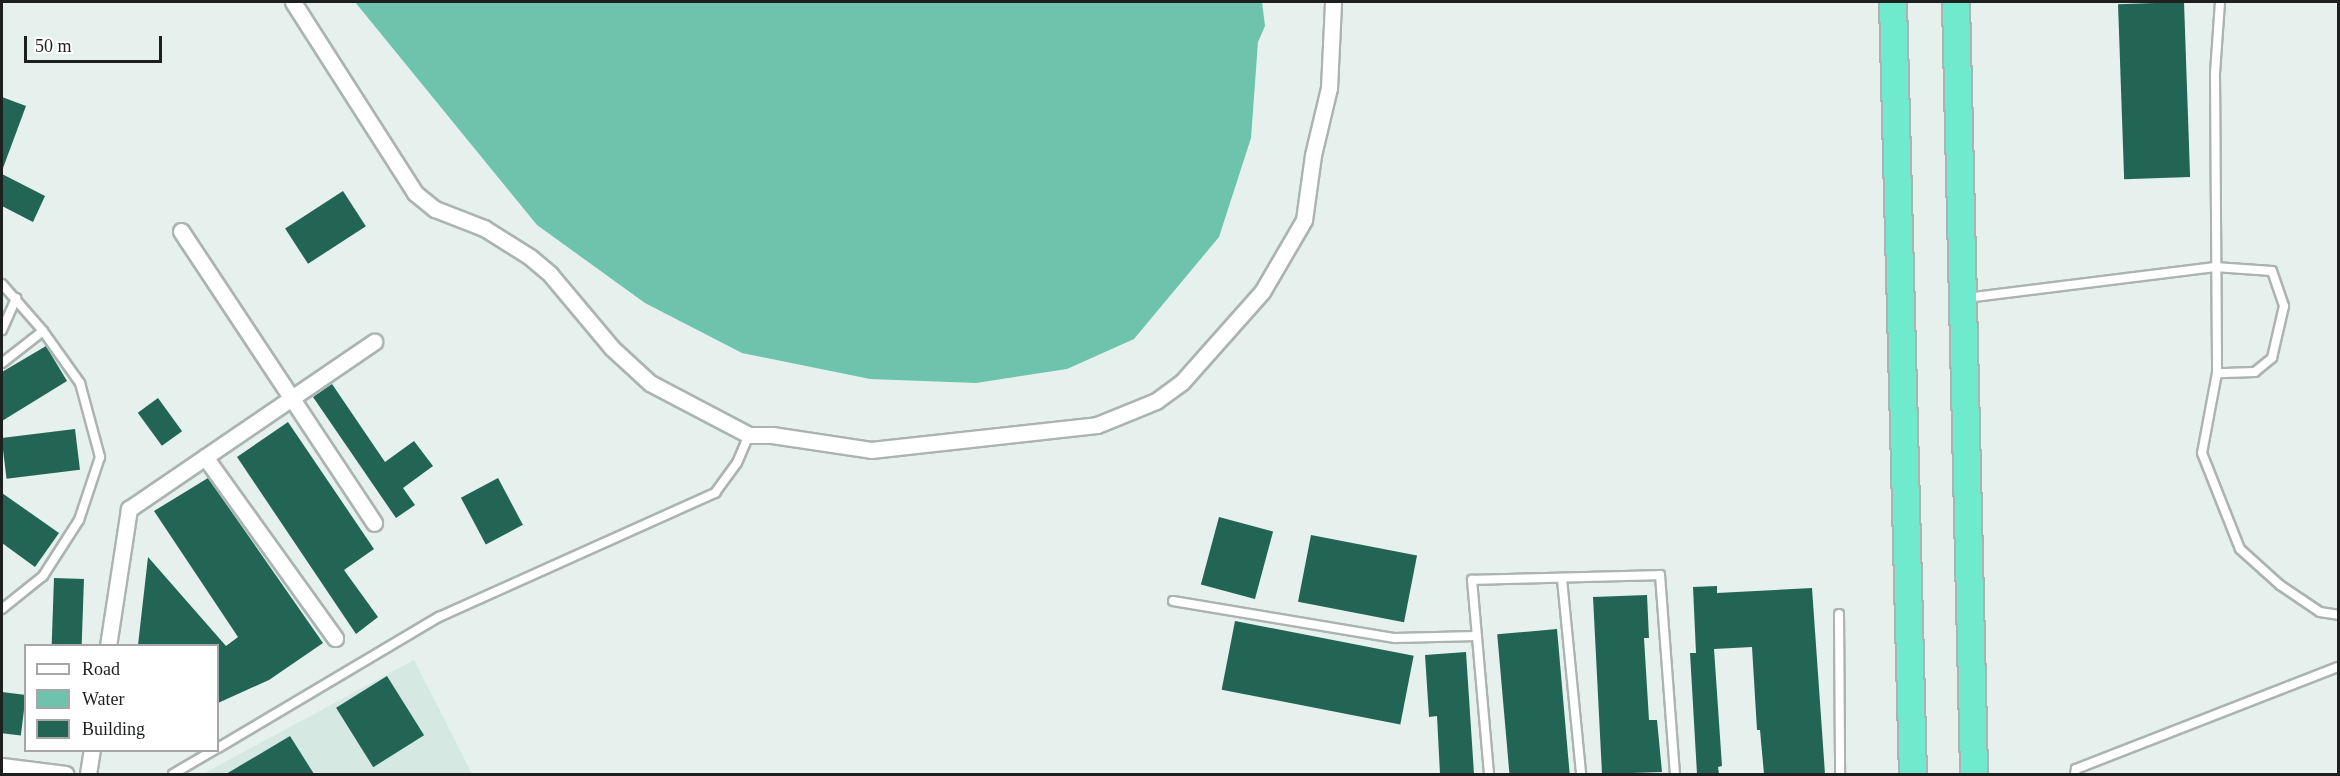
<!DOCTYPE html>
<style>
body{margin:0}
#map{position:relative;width:2340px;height:776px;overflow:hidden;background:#e6f0ed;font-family:"Times New Roman",serif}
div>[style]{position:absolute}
.built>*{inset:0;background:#d5e8e2}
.water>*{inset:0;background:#6dc3ab}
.building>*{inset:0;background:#226555;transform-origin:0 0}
.roads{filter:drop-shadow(2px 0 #abb4b1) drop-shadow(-2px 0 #abb4b1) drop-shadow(0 2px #abb4b1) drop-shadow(0 -2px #abb4b1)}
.service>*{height:8px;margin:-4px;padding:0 4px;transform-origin:4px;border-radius:4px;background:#fff}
.minor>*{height:15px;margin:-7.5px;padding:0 7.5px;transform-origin:7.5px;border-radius:7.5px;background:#fff}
.trunk>*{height:26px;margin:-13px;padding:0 13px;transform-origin:13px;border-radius:13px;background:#6feacc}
span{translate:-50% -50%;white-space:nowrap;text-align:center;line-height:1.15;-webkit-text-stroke:6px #fff;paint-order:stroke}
.frame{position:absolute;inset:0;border:3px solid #1d201f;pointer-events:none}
.legend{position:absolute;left:24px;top:644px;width:195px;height:108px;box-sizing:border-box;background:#fff;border:2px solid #a5a6a5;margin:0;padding:8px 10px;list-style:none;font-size:18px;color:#1d201f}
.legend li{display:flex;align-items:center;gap:12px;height:30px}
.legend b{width:30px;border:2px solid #a5a6a5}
.scale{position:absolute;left:24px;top:36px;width:138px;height:27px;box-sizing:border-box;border:3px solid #1d201f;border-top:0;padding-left:8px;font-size:18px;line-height:21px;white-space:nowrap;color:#1d201f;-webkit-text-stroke:4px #fff;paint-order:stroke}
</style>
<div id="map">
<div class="built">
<div style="clip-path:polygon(414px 660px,472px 774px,203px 774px)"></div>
</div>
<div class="water">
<div style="clip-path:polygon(355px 2px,1262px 2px,1265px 26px,1258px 42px,1251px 138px,1219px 237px,1134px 339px,1067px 369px,976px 383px,870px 379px,742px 353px,645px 303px,537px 225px)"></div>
</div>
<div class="building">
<div style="left:2184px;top:2px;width:175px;height:66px;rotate:88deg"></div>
<div style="clip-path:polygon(2px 97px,26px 106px,3px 168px,2px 168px)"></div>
<div style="clip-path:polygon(2px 174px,45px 196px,33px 222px,2px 206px)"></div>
<div style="left:343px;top:191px;width:42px;height:69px;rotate:57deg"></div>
<div style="clip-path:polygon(46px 346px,67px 381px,2px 421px,2px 372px)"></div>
<div style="clip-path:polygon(332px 384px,385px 462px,414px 441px,433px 466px,403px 488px,415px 505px,396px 518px,313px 397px)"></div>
<div style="left:158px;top:398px;width:41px;height:25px;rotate:54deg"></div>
<div style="clip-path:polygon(288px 422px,374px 549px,344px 570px,378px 617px,356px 634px,237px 457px)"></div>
<div style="left:75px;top:429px;width:41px;height:74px;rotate:83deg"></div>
<div style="clip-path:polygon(208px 478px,323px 643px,269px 680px,218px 703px,218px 645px,138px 645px,148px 557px,226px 646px,238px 637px,154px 511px)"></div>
<div style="left:498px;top:478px;width:53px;height:42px;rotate:62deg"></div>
<div style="clip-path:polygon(2px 493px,59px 533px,35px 567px,2px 543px)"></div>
<div style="left:1219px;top:517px;width:56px;height:70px;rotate:15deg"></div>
<div style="left:1311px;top:535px;width:108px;height:68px;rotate:11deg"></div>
<div style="left:54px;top:578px;width:30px;height:67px;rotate:2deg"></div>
<div style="clip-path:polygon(1717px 586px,1717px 593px,1812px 588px,1825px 774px,1764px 774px,1760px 730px,1757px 730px,1752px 647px,1714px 649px,1722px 766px,1718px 767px,1719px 774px,1697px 774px,1690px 653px,1696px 653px,1693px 587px)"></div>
<div style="clip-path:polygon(1647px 595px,1649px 638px,1644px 638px,1649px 720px,1657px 720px,1662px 772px,1602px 774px,1593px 597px)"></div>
<div style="left:1235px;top:621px;width:182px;height:70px;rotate:11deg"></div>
<div style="left:1557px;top:629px;width:146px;height:60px;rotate:85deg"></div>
<div style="clip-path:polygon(1466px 652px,1474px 774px,1440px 774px,1437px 716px,1429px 717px,1425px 655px)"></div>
<div style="left:387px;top:676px;width:70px;height:60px;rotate:58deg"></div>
<div style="left:2px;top:692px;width:24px;height:41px;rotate:7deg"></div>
<div style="clip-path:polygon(290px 736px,314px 774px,226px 774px)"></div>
</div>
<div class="roads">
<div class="service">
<div style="left:2220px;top:2px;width:72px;rotate:94deg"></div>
<div style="left:2215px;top:74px;width:299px;rotate:89.6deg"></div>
<div style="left:2217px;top:373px;width:81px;rotate:100.6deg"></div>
<div style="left:2202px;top:453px;width:103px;rotate:68.4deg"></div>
<div style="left:2240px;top:549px;width:54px;rotate:42deg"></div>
<div style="left:2280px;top:585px;width:48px;rotate:34deg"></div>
<div style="left:2320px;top:612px;width:18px;rotate:9deg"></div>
<div style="left:2px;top:284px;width:62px;rotate:48.9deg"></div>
<div style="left:43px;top:331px;width:64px;rotate:54.6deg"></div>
<div style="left:80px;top:383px;width:77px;rotate:74.9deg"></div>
<div style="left:100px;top:457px;width:66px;rotate:108.4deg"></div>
<div style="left:79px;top:520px;width:67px;rotate:122.7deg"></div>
<div style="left:43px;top:576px;width:53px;rotate:141.2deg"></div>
<div style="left:1966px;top:298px;width:251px;rotate:-7.1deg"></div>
<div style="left:2215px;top:267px;width:57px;rotate:4deg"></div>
<div style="left:2272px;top:271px;width:37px;rotate:71deg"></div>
<div style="left:2284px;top:306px;width:53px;rotate:103deg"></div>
<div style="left:2272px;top:358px;width:22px;rotate:141deg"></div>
<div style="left:2255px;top:372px;width:38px;rotate:178deg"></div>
<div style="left:2px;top:330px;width:35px;rotate:-66deg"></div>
<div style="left:2px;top:363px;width:52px;rotate:-38deg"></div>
<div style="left:1562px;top:579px;width:196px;rotate:84.4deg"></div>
<div style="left:1173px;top:601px;width:225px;rotate:9.5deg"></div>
<div style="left:1395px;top:638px;width:82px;rotate:-1.4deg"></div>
<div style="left:1839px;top:614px;width:160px;rotate:89.6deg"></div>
<div style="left:218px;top:748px;width:257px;rotate:-30.7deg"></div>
<div style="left:439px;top:617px;width:303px;rotate:-24.2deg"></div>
<div style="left:715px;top:493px;width:37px;rotate:-54deg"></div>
<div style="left:737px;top:463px;width:30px;rotate:-67deg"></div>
<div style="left:173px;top:774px;width:48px;rotate:-30.3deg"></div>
<div style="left:1489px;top:774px;width:195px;rotate:-95deg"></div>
<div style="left:1472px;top:580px;width:188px;rotate:-1.5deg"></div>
<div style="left:1660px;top:575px;width:200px;rotate:85.7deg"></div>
<div style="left:2075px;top:774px;width:5px;rotate:-79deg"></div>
<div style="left:2076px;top:769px;width:281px;rotate:-21.3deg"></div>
</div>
<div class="minor">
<div style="left:293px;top:2px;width:227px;rotate:57.4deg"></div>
<div style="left:415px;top:193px;width:26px;rotate:39deg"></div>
<div style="left:435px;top:209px;width:53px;rotate:21.2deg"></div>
<div style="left:484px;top:228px;width:54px;rotate:32.2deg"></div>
<div style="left:530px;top:257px;width:26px;rotate:40deg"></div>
<div style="left:550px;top:274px;width:97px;rotate:50deg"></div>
<div style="left:612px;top:348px;width:52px;rotate:42.6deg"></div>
<div style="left:650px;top:383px;width:112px;rotate:27.7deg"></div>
<div style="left:749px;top:435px;width:23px"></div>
<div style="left:772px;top:435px;width:100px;rotate:8.6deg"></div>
<div style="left:871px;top:450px;width:227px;rotate:-6.3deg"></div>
<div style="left:1097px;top:425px;width:64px;rotate:-22.1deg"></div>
<div style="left:1156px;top:401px;width:32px;rotate:-36deg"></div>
<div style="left:1182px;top:382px;width:120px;rotate:-48.4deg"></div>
<div style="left:1262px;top:292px;width:83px;rotate:-59.7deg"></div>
<div style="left:1304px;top:220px;width:66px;rotate:-82.1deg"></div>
<div style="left:1313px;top:155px;width:69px;rotate:-76.6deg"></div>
<div style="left:1329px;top:88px;width:86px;rotate:-87.3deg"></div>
<div style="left:181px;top:231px;width:350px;rotate:56.5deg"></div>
<div style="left:205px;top:457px;width:223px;rotate:54.3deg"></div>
<div style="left:108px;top:646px;width:139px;rotate:-81.3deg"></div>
<div style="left:129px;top:509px;width:297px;rotate:-34.3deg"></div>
<div style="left:2px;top:766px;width:64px;rotate:7.1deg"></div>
<div style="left:88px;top:774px;width:24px;rotate:-81deg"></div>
</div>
<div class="trunk">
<div style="left:1893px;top:2px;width:772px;rotate:88.52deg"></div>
<div style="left:1956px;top:2px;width:772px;rotate:88.66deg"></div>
</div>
</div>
<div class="frame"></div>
<ul class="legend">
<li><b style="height:8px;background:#fff"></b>Road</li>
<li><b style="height:16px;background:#6dc3ab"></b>Water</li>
<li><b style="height:16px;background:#226555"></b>Building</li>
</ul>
<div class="scale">50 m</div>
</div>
